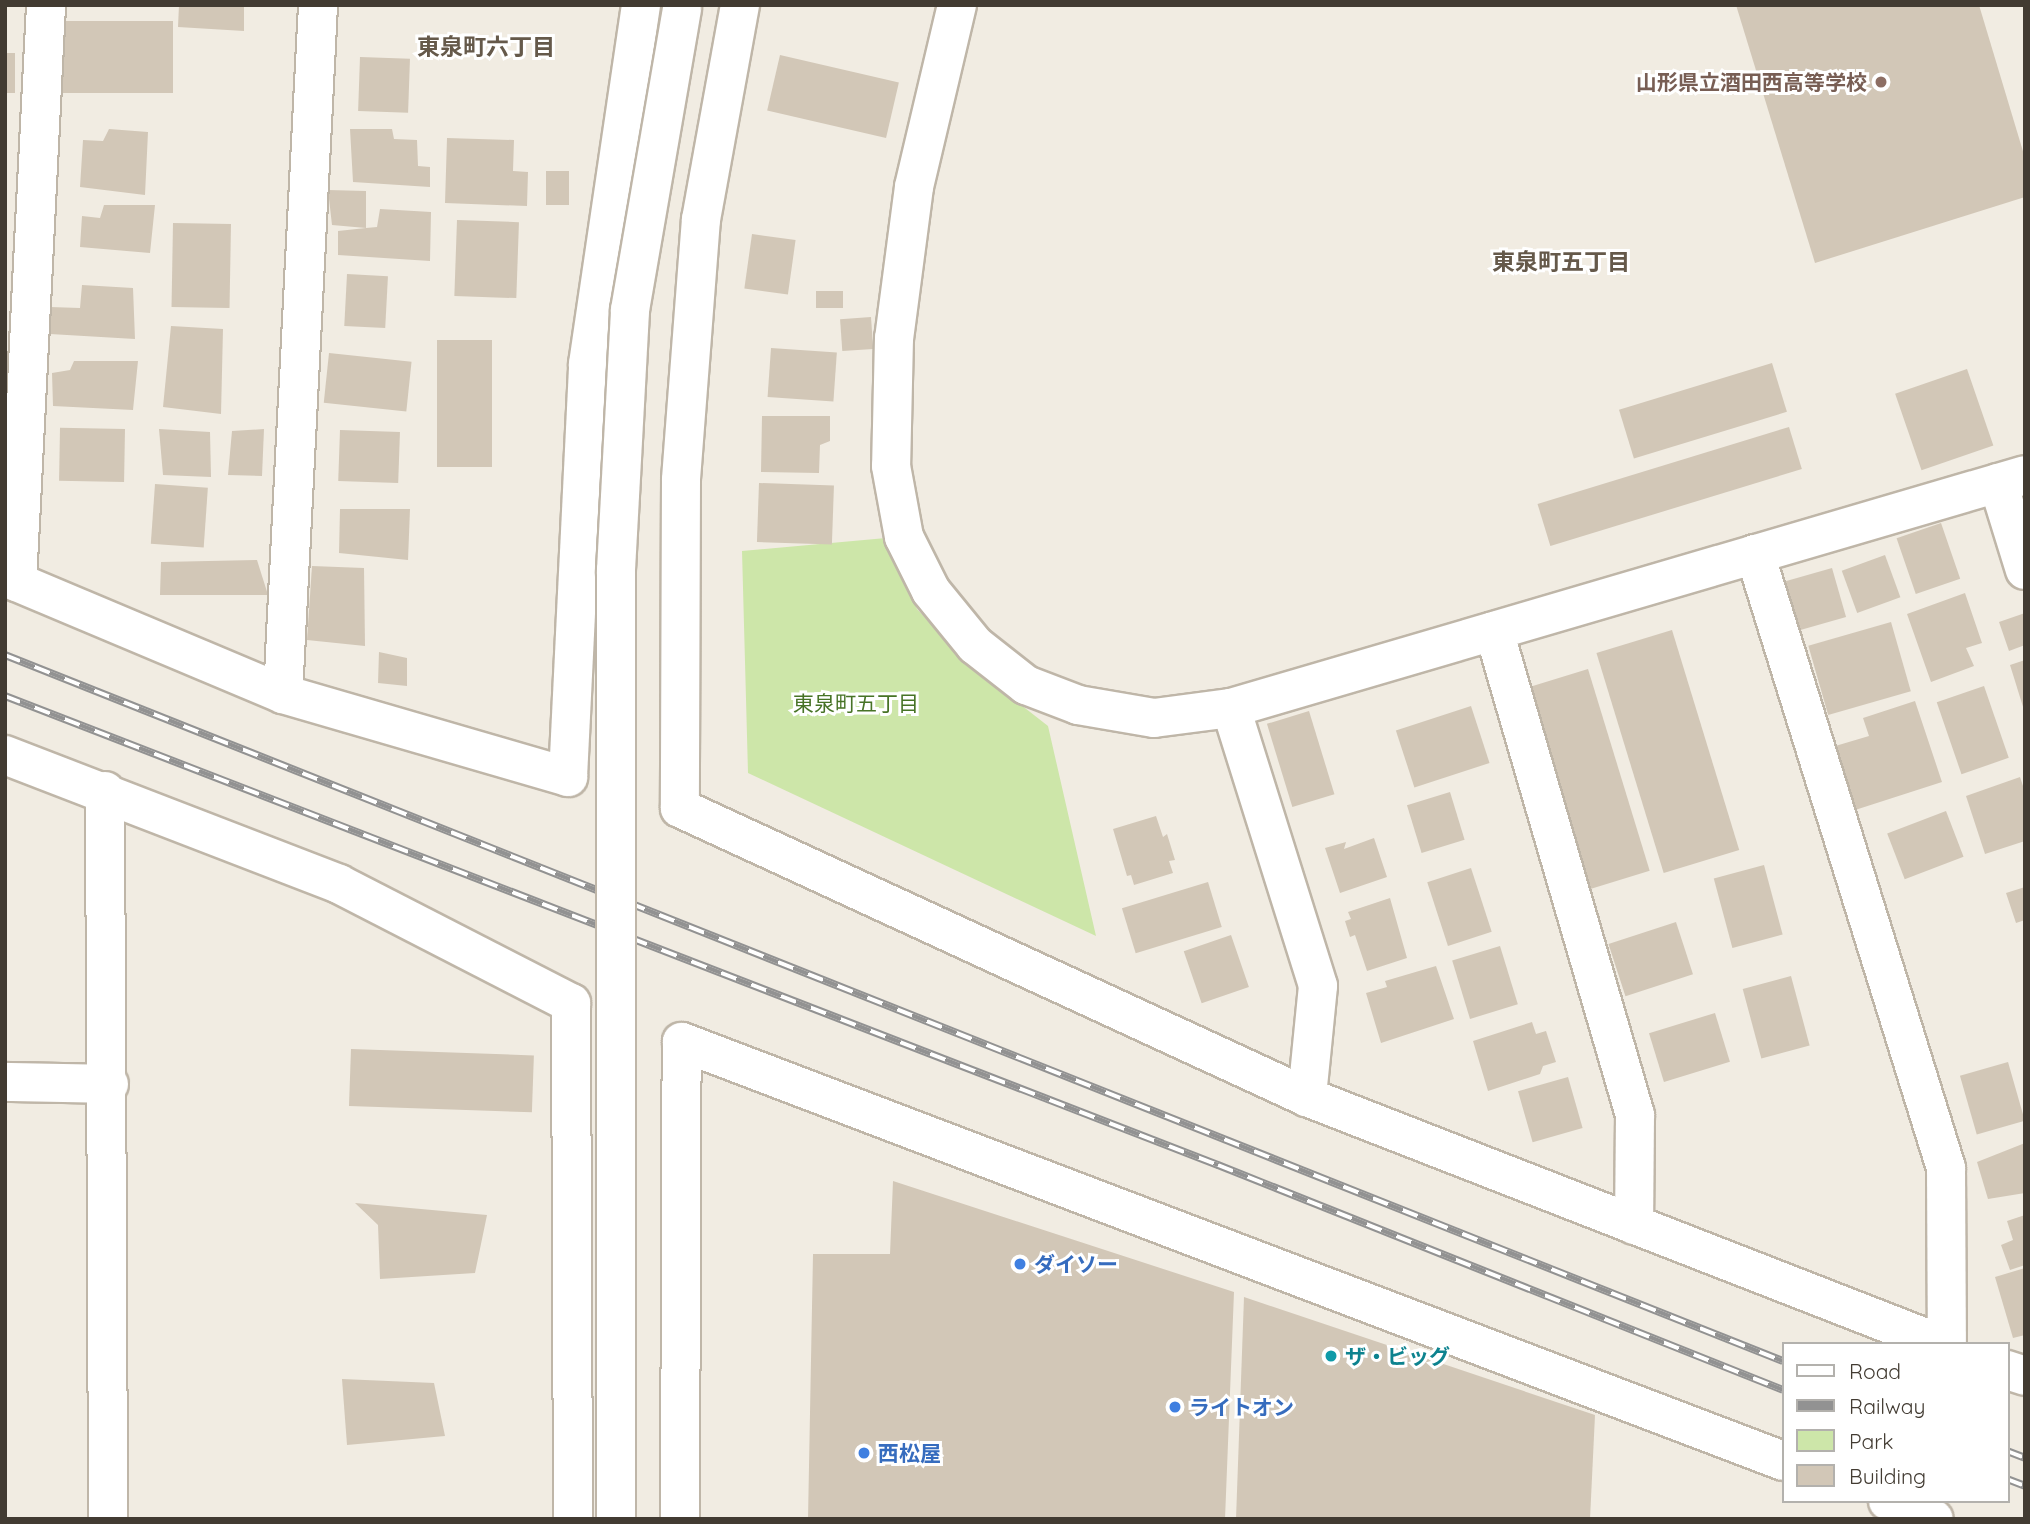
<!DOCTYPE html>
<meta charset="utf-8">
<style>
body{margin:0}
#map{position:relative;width:2030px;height:1524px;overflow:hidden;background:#f1ece2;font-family:Quicksand,"Noto Sans JP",sans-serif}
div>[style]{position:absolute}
.green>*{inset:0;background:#cde6a9}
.building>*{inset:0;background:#d2c7b7;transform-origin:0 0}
.roads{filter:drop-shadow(2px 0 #bfb6a8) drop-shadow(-2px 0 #bfb6a8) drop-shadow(0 2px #bfb6a8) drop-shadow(0 -2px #bfb6a8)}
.minor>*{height:38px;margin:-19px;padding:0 19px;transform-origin:19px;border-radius:19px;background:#fff}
.rail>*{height:8px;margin-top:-4px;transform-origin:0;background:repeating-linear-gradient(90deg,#fff 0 16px,#929292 0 32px);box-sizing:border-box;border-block:2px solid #929292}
.bridges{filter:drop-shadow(2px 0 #bfb6a8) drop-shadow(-2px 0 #bfb6a8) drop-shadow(0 2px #bfb6a8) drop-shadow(0 -2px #bfb6a8)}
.minor-bridge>*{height:38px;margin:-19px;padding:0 19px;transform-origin:19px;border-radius:19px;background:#fff}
.dots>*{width:19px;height:19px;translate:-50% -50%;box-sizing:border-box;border:4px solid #fff;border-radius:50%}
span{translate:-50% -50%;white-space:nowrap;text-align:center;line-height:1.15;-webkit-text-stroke:6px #fff;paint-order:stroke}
.education-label{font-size:21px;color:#785e54;font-weight:700}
.right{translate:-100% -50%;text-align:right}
.park-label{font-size:21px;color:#477326}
.shop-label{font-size:21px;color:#366cbe;font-weight:700}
.left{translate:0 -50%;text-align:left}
.culture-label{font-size:21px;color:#0d838f;font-weight:700}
.neighbourhood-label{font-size:23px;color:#65594a;font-weight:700}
.frame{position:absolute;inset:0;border:7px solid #423b32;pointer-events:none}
.legend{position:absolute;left:1782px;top:1342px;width:228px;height:161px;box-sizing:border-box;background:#fff;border:2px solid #b3b1ad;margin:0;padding:9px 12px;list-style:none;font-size:21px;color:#423b32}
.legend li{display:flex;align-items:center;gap:14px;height:35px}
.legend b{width:35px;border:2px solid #b3b1ad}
</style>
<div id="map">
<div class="green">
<div style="clip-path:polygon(886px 538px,917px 609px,967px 663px,1048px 726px,1096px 936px,748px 773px,742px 551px)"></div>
</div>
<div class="building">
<div style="clip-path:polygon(179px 5px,244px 5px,244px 31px,178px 27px)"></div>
<div style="clip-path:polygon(1736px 5px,1979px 5px,2025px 158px,2025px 197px,1815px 263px)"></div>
<div style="left:173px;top:21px;width:72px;height:116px;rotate:90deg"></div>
<div style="left:5px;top:53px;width:10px;height:40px"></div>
<div style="left:780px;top:55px;width:122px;height:57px;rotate:13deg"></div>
<div style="left:360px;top:57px;width:50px;height:54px;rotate:2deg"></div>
<div style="clip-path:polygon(109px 129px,148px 132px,145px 195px,80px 187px,83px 140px,103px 141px)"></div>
<div style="clip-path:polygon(350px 129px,392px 129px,394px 139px,417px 140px,418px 166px,430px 167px,430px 187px,353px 182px)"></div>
<div style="clip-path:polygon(447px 138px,514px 140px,513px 171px,528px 172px,527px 206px,445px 203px)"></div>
<div style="left:546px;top:171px;width:23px;height:34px"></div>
<div style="clip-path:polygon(328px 190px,366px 191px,366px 228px,377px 227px,380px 209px,431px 212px,430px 261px,338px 255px,338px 231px,366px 228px,332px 225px)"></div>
<div style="clip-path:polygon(104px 205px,155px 205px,150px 253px,80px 247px,82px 216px,100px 218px)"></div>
<div style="left:457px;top:220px;width:62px;height:76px;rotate:2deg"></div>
<div style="left:173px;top:223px;width:58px;height:84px;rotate:1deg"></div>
<div style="left:752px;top:234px;width:44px;height:55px;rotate:8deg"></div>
<div style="left:347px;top:274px;width:41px;height:52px;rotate:3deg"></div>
<div style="clip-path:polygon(82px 285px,133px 288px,135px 339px,50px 334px,50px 307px,80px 308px)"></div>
<div style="left:816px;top:291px;width:27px;height:17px"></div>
<div style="left:871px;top:317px;width:32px;height:31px;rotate:86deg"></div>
<div style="clip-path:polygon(171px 326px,223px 329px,221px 414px,163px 407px)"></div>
<div style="left:437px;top:340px;width:55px;height:127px"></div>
<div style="left:771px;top:348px;width:66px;height:49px;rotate:4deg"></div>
<div style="left:329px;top:353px;width:83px;height:50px;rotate:6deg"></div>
<div style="clip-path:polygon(74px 361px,138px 361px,133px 410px,53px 406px,52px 373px,70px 370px)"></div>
<div style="left:1772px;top:363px;width:51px;height:160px;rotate:73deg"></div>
<div style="left:1967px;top:369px;width:81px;height:76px;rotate:71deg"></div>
<div style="clip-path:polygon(762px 416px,830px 416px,830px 441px,820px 445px,819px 473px,761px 472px)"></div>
<div style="left:1789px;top:427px;width:44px;height:263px;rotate:73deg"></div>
<div style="left:125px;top:429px;width:53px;height:65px;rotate:91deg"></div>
<div style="clip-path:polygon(159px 429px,210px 432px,211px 477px,163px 475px)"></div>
<div style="clip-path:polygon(264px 429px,262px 476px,228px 475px,232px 431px)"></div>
<div style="left:340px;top:430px;width:60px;height:51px;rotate:2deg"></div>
<div style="left:759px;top:483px;width:75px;height:59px;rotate:2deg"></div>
<div style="left:155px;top:484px;width:53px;height:60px;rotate:4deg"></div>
<div style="clip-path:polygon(340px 509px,410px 509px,408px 560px,339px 553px)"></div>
<div style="left:1941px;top:523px;width:59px;height:47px;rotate:71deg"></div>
<div style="left:1885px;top:555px;width:45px;height:46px;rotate:70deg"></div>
<div style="clip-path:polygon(257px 560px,268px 595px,160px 595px,161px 562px)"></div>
<div style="clip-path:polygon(312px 566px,364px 568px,365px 646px,307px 640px)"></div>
<div style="left:1832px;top:568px;width:51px;height:52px;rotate:74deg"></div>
<div style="clip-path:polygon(1965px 593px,1982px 643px,1966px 648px,1974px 666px,1931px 682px,1907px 614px)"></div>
<div style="clip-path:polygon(2025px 613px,2025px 645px,2009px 651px,1999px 622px)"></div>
<div style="left:1891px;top:622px;width:72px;height:86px;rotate:74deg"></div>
<div style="left:1672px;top:630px;width:230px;height:79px;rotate:73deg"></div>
<div style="clip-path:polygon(379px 652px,407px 658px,407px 686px,378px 683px)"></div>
<div style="clip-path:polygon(2025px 660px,2025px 710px,2024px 710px,2010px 665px)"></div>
<div style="left:1588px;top:669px;width:211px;height:62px;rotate:73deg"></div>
<div style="left:1984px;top:686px;width:76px;height:50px;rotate:71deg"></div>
<div style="clip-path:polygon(1915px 701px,1942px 782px,1852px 811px,1832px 747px,1869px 736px,1863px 718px)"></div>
<div style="left:1471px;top:706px;width:60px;height:79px;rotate:72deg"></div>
<div style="left:1309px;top:711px;width:87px;height:44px;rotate:73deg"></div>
<div style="clip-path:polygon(2020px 777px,2025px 792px,2025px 841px,1985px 854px,1966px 796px)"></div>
<div style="left:1450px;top:792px;width:50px;height:45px;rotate:73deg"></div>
<div style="left:1946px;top:811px;width:49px;height:63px;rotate:69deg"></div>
<div style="clip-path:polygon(1156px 816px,1163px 837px,1167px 834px,1175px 860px,1169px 861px,1173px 873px,1134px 885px,1131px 875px,1127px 876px,1113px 829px)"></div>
<div style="clip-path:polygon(1374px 838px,1387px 877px,1340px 893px,1325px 848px,1346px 842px,1344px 849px)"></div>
<div style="left:1764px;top:865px;width:72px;height:52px;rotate:75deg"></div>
<div style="left:1471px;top:868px;width:67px;height:46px;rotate:72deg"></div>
<div style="left:1208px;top:882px;width:47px;height:90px;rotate:73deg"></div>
<div style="clip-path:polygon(2025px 887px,2025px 920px,2016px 923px,2006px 893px)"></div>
<div style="clip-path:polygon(1390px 898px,1407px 958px,1367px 971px,1355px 935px,1350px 937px,1345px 921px,1351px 919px,1348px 912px)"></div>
<div style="left:1676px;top:922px;width:55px;height:71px;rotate:72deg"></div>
<div style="left:1231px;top:935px;width:55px;height:50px;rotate:71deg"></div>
<div style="left:1500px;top:946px;width:61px;height:50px;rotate:73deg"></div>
<div style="clip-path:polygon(1436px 966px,1454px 1019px,1381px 1043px,1366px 993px,1387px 987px,1385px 981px)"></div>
<div style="left:1791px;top:976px;width:72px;height:50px;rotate:75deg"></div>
<div style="left:1715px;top:1013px;width:51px;height:69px;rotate:73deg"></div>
<div style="clip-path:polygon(1532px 1022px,1536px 1034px,1546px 1031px,1556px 1062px,1543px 1066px,1540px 1074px,1488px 1091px,1473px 1041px)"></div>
<div style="left:351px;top:1049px;width:183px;height:57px;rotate:2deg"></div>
<div style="left:2008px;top:1062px;width:61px;height:50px;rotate:74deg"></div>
<div style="left:1568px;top:1077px;width:53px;height:52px;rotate:74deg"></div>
<div style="clip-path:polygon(2025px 1143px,2025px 1193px,1988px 1199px,1977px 1162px)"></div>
<div style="clip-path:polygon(893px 1181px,1234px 1292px,1225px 1519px,808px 1519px,813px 1254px,890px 1254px)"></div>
<div style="clip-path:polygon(355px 1203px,487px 1215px,475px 1273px,380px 1279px,378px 1225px)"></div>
<div style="clip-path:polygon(2025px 1215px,2025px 1265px,2010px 1270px,2001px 1245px,2013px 1240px,2007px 1221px)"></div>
<div style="clip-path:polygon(2025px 1268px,2025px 1335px,2013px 1338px,1995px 1277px)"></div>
<div style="clip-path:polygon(1244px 1297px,1595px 1415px,1590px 1519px,1236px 1519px)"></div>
<div style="clip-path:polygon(342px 1379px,434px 1383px,445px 1436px,347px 1445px)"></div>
</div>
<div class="roads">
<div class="minor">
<div style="left:740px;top:5px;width:218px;rotate:100.3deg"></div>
<div style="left:701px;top:219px;width:262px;rotate:94.4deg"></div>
<div style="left:681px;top:480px;width:328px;rotate:90.2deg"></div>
<div style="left:680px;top:808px;width:690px;rotate:24.75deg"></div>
<div style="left:1307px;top:1097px;width:680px;rotate:21.29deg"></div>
<div style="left:957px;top:5px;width:187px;rotate:103.3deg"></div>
<div style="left:914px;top:187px;width:152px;rotate:97.5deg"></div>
<div style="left:894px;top:338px;width:128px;rotate:91.3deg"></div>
<div style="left:891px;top:466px;width:72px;rotate:79.6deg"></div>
<div style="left:904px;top:537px;width:60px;rotate:63.4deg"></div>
<div style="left:931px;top:591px;width:70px;rotate:50.8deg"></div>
<div style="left:975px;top:645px;width:65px;rotate:38.1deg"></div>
<div style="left:1026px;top:685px;width:56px;rotate:21deg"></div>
<div style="left:1078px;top:705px;width:77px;rotate:9.7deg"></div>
<div style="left:1154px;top:718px;width:78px;rotate:-7.4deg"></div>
<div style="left:1231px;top:708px;width:827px;rotate:-16.35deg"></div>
<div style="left:1998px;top:483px;width:91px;rotate:72.8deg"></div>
<div style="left:1755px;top:554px;width:643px;rotate:72.72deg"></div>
<div style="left:1946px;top:1168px;width:176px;rotate:89.7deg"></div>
<div style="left:5px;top:577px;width:302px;rotate:22.8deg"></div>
<div style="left:283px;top:694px;width:297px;rotate:16.2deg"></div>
<div style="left:568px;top:777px;width:413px;rotate:-87.2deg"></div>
<div style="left:588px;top:364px;width:363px;rotate:-81.6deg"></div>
<div style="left:17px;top:582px;width:578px;rotate:-87.12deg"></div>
<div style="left:1494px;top:631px;width:504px;rotate:73.76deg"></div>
<div style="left:1635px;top:1115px;width:110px;rotate:90.5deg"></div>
<div style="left:283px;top:694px;width:690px;rotate:-87.09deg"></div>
<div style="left:1231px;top:708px;width:291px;rotate:72.6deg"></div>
<div style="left:1318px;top:986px;width:112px;rotate:95.7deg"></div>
<div style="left:5px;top:755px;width:358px;rotate:21.1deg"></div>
<div style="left:339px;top:884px;width:261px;rotate:27.2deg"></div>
<div style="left:571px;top:1003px;width:516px;rotate:89.78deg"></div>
<div style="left:105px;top:791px;width:728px;rotate:89.76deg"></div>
<div style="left:5px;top:1082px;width:104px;rotate:1.1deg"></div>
<div style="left:2007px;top:1370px;width:19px;rotate:18deg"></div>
<div style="left:1888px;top:1501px;width:49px;rotate:21.4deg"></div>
<div style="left:680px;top:1519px;width:477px;rotate:-89.8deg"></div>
<div style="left:682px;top:1042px;width:1178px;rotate:20.83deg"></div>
</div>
</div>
<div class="rail">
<div style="left:5px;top:655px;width:1913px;rotate:21.66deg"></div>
<div style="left:5px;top:696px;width:1301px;rotate:21.14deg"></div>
<div style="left:1218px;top:1165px;width:608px;rotate:21.71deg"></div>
<div style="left:2007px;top:1451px;width:19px;rotate:21deg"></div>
<div style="left:2007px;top:1479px;width:19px;rotate:21deg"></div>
</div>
<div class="bridges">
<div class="minor-bridge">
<div style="left:616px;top:1519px;width:949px;rotate:-90deg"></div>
<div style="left:616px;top:570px;width:260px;rotate:-86.9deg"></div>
<div style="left:630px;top:310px;width:306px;rotate:-80.2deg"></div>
</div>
</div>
<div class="dots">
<div style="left:1881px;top:82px;background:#8d6e63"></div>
<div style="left:1020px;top:1264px;background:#3f7fe0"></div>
<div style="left:1331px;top:1356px;background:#0f9aa8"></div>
<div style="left:1175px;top:1407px;background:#3f7fe0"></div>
<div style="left:864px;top:1453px;background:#3f7fe0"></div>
</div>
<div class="education-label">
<span class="right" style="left:1867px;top:82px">山形県立酒田西高等学校</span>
</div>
<div class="park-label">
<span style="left:856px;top:703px">東泉町五丁目</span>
</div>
<div class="shop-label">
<span class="left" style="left:1034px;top:1264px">ダイソー</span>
<span class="left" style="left:1189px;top:1407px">ライトオン</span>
<span class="left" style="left:878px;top:1453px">西松屋</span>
</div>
<div class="culture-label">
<span class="left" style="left:1345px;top:1356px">ザ・ビッグ</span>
</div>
<div class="neighbourhood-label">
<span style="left:486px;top:47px">東泉町六丁目</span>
<span style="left:1561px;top:262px">東泉町五丁目</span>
</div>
<div class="frame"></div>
<ul class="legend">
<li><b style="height:9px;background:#fff"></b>Road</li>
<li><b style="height:9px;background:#929292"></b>Railway</li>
<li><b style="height:19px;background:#cde6a9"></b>Park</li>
<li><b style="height:19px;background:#d2c7b7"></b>Building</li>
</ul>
</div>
